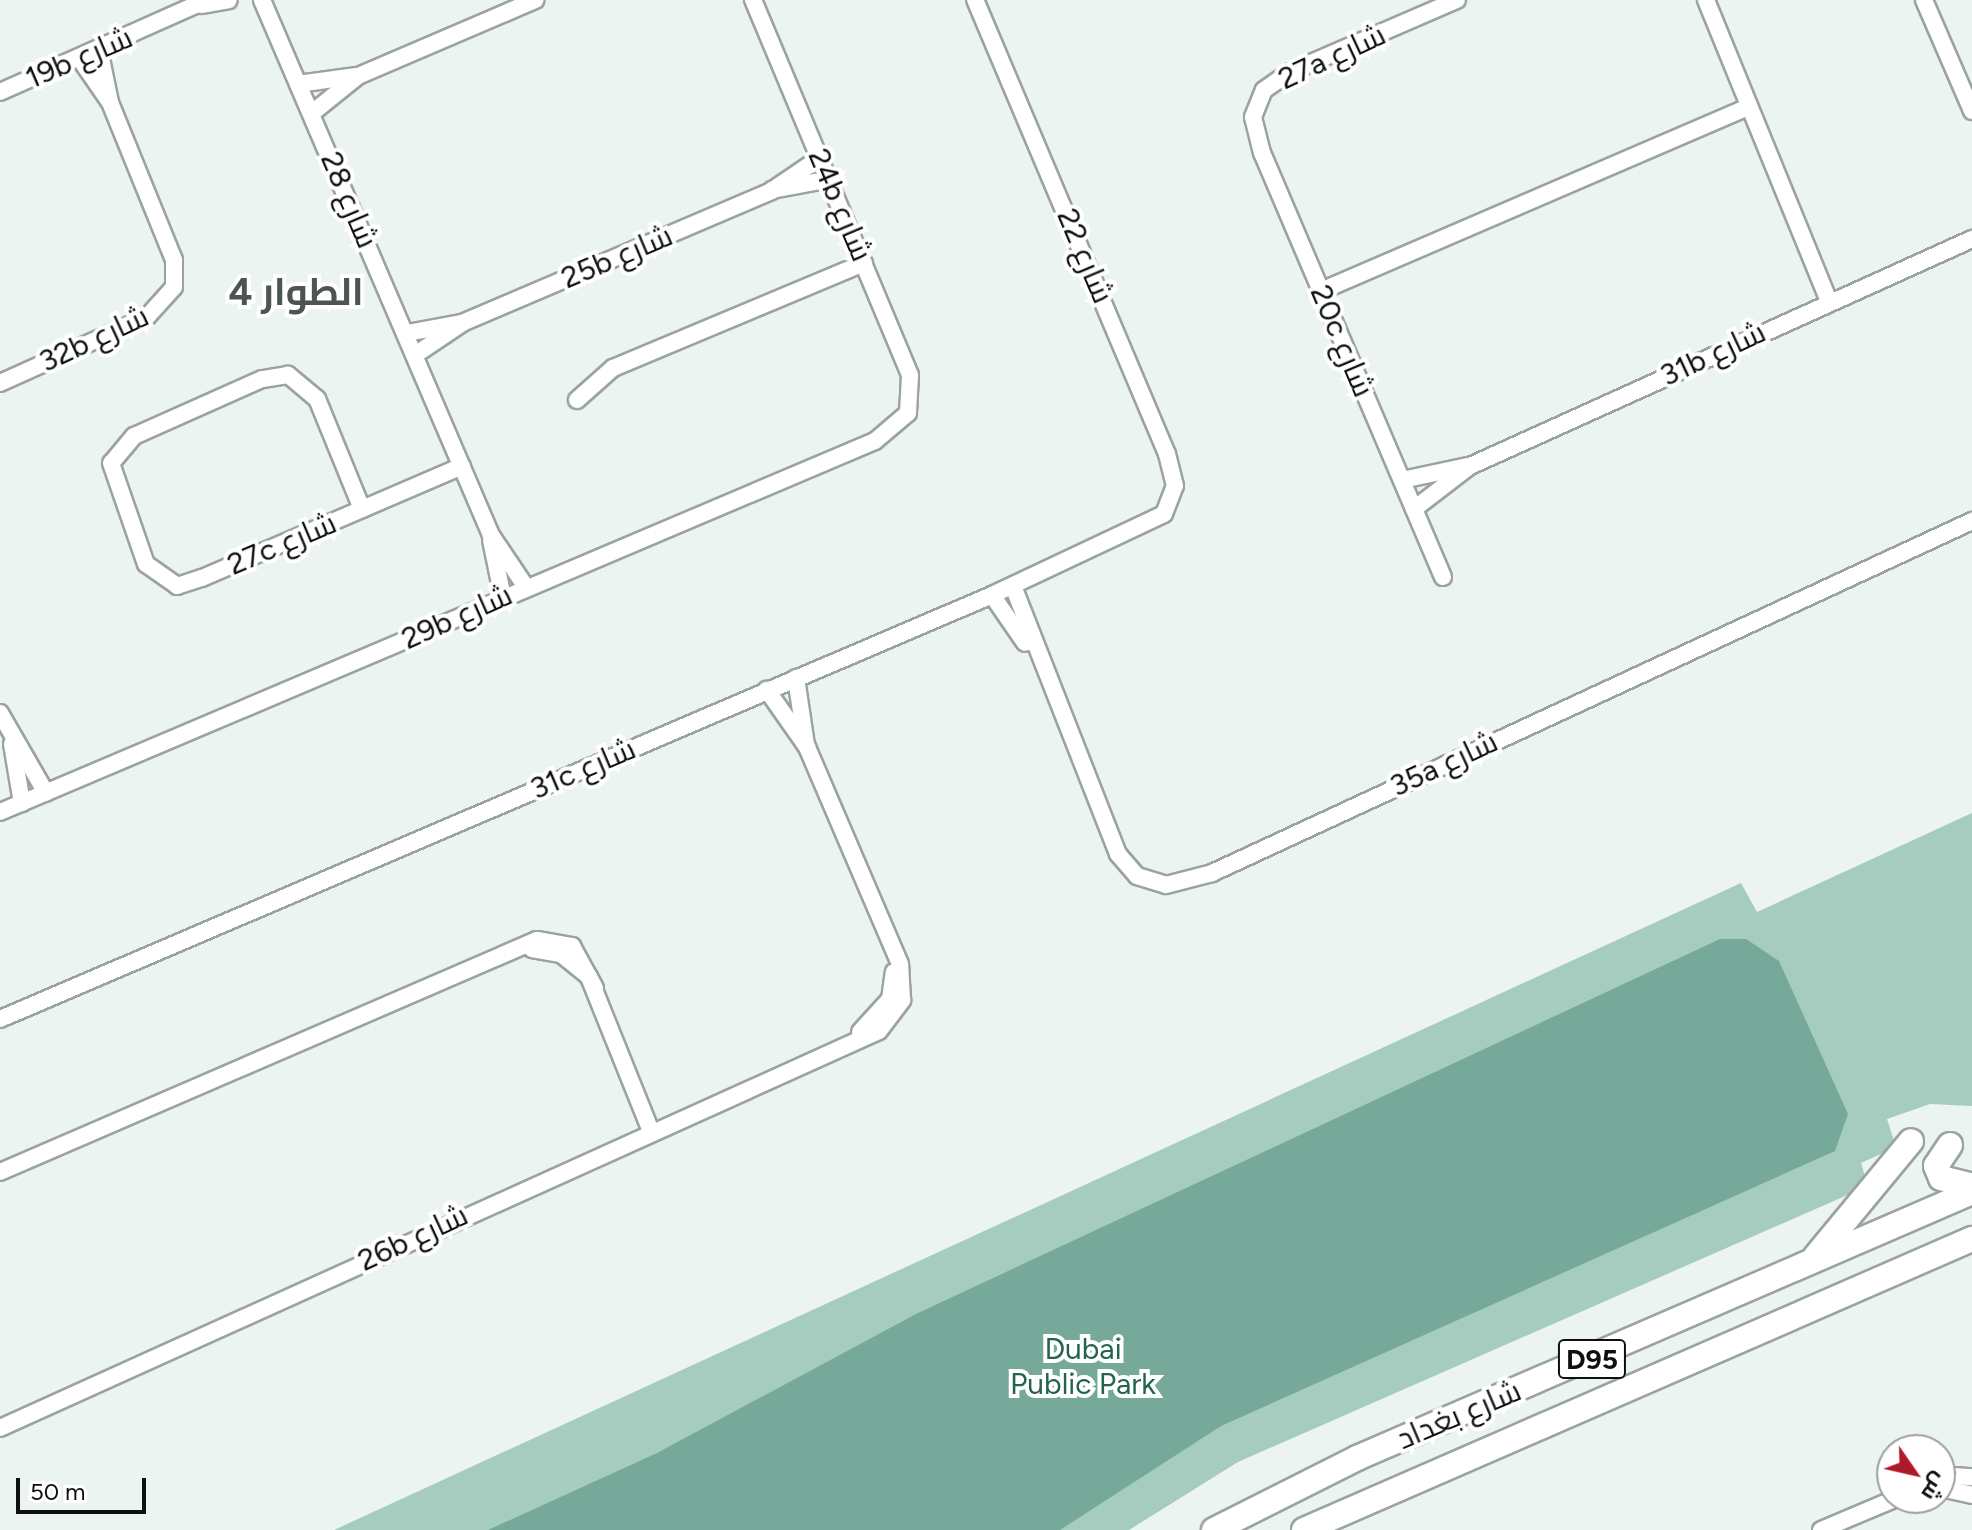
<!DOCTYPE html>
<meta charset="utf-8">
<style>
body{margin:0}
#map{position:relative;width:1972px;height:1530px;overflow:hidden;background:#ebf4f0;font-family:Figtree,Cairo,sans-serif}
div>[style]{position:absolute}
.green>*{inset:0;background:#a5ccbf}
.water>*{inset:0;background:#76a999}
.roads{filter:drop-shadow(2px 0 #9aa3a0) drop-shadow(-2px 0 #9aa3a0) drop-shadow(0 2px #9aa3a0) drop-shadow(0 -2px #9aa3a0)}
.street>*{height:16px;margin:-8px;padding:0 8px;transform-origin:8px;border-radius:8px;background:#fff}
.primary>*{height:24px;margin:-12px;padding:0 12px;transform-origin:12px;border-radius:12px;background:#fff}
span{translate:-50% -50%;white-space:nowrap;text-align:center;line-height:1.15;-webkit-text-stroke:8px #fff;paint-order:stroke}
.shield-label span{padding:2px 6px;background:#fff;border:2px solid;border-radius:6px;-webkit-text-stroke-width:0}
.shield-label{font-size:28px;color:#0d100f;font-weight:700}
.street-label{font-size:30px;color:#0d100f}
.park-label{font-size:30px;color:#226352}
.district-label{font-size:38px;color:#4d5552;font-weight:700}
.north{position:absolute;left:1876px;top:1434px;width:80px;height:80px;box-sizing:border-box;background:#fff;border:2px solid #9e9f9f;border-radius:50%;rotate:124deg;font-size:22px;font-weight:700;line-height:32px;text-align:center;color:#0d100f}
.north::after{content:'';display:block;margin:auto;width:28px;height:36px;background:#ae1a2a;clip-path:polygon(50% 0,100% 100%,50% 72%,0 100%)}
.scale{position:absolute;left:16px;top:1478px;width:130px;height:36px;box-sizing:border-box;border:4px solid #0d100f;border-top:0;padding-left:10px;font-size:24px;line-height:28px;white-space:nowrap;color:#0d100f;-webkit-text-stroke:6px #fff;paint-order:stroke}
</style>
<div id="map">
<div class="green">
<div style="clip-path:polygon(1972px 813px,1972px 1106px,1930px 1104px,1887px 1119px,1896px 1147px,1861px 1163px,1868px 1186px,1238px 1462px,1129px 1530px,334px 1530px,1741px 883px,1757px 912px)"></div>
</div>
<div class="water">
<div style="clip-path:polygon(1720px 939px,1746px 939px,1779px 961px,1848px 1114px,1835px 1151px,1221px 1426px,1060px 1530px,488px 1530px,657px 1453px,916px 1314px)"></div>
</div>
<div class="roads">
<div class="street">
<div style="left:262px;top:0;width:582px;rotate:66.83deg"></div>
<div style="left:491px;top:535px;width:63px;rotate:56.1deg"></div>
<div style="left:1706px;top:0;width:325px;rotate:67.8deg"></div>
<div style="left:1924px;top:0;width:121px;rotate:66.6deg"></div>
<div style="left:202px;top:5px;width:27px;rotate:-10deg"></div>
<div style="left:80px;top:59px;width:51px;rotate:55.4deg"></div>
<div style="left:298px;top:84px;width:59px;rotate:-7.9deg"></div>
<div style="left:0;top:92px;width:227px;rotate:-24deg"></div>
<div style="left:312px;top:113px;width:59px;rotate:-38.8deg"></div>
<div style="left:358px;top:76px;width:193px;rotate:-23.2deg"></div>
<div style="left:772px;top:190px;width:59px;rotate:-10.7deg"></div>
<div style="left:1321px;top:291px;width:466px;rotate:-23.3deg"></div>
<div style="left:407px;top:333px;width:56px;rotate:-10.3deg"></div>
<div style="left:462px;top:323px;width:336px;rotate:-23.1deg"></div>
<div style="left:771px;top:191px;width:60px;rotate:-34.2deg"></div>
<div style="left:415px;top:355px;width:55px;rotate:-34deg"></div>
<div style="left:0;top:383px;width:161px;rotate:-24.2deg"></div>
<div style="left:147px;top:317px;width:40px;rotate:-48deg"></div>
<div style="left:174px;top:287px;width:27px;rotate:-90deg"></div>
<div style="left:174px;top:260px;width:170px;rotate:-112.1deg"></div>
<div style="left:110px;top:102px;width:54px;rotate:-101.7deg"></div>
<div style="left:577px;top:400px;width:48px;rotate:-41.6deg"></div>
<div style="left:613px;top:368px;width:272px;rotate:-22.7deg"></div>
<div style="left:1402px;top:480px;width:67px;rotate:-12deg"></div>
<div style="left:362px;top:509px;width:119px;rotate:-112.2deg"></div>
<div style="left:317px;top:399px;width:38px;rotate:-140deg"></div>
<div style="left:288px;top:375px;width:26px;rotate:171deg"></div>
<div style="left:262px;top:379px;width:140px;rotate:156deg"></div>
<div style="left:134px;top:436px;width:35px;rotate:130deg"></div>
<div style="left:111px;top:463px;width:107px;rotate:70.9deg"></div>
<div style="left:146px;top:564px;width:38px;rotate:35deg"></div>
<div style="left:177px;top:586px;width:26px;rotate:-18deg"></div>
<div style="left:202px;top:578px;width:283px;rotate:-23.3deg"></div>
<div style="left:1414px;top:509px;width:71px;rotate:-37.5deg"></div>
<div style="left:1470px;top:466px;width:551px;rotate:-24.33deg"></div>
<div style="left:491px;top:540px;width:59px;rotate:78.3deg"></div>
<div style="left:1443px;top:577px;width:461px;rotate:-113.1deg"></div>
<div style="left:1262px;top:153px;width:37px;rotate:-104deg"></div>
<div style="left:1253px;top:117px;width:29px;rotate:-68deg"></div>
<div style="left:1264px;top:90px;width:29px;rotate:-35deg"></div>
<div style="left:1288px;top:73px;width:184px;rotate:-23.4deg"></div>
<div style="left:1013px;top:586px;width:288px;rotate:68.6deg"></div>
<div style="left:1118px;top:854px;width:29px;rotate:49deg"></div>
<div style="left:1137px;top:876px;width:30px;rotate:17deg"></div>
<div style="left:1166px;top:885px;width:48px;rotate:-14.6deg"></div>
<div style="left:1212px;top:873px;width:838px;rotate:-24.85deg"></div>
<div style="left:992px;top:595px;width:58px;rotate:55.5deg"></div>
<div style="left:796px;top:678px;width:68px;rotate:81.5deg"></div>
<div style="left:0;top:713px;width:92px;rotate:60.1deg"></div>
<div style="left:12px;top:744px;width:60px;rotate:80.4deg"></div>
<div style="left:0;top:812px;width:950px;rotate:-22.98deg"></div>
<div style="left:875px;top:441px;width:43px;rotate:-40.3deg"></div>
<div style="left:908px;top:413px;width:38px;rotate:-87deg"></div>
<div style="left:910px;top:375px;width:407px;rotate:-112.7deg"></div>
<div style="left:532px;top:949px;width:29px;rotate:10deg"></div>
<div style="left:561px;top:954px;width:36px;rotate:39deg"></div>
<div style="left:589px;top:977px;width:164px;rotate:68.1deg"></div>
<div style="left:0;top:1019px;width:1079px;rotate:-23.14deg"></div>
<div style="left:992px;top:595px;width:190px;rotate:-25.2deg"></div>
<div style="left:1164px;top:514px;width:30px;rotate:-69deg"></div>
<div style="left:1175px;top:486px;width:33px;rotate:-104deg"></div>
<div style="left:1167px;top:454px;width:493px;rotate:-112.9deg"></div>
<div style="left:860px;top:1032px;width:45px;rotate:-47.7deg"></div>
<div style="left:890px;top:999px;width:27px;rotate:-82deg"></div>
<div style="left:0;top:1172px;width:585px;rotate:-23.37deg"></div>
<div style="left:537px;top:940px;width:36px;rotate:10deg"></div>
<div style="left:572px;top:946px;width:48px;rotate:61.3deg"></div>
<div style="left:0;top:1428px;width:964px;rotate:-24.31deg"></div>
<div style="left:879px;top:1031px;width:39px;rotate:-53deg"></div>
<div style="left:902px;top:1000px;width:36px;rotate:-93deg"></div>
<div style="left:900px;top:964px;width:236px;rotate:-113.2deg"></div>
<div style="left:807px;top:747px;width:70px;rotate:-125.1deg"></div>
<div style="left:1940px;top:1475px;width:32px;rotate:4deg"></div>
<div style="left:1940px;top:1488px;width:33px;rotate:12deg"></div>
<div style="left:1821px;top:1530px;width:82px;rotate:-22.8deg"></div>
</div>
<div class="primary">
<div style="left:1950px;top:1145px;width:25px;rotate:124deg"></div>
<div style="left:1936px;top:1166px;width:13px;rotate:67deg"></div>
<div style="left:1941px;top:1178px;width:32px;rotate:14deg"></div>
<div style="left:1816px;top:1256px;width:149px;rotate:-50.4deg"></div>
<div style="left:1214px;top:1530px;width:160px;rotate:-26.7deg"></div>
<div style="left:1357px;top:1458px;width:670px;rotate:-23.39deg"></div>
<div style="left:1304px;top:1530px;width:729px;rotate:-23.54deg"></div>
</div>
</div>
<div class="shield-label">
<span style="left:1592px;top:1359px">D95</span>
</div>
<div class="street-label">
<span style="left:1332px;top:57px;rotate:-25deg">27a شارع</span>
<span style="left:79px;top:58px;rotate:-23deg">19b شارع</span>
<span style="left:349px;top:200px;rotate:67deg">شارع 28</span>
<span style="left:840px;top:205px;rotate:67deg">24b شارع</span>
<span style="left:1085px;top:256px;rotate:67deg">شارع 22</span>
<span style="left:617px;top:257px;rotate:-23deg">25b شارع</span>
<span style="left:94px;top:339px;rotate:-25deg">32b شارع</span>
<span style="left:1342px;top:341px;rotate:67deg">20c شارع</span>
<span style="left:1713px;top:354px;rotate:-25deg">31b شارع</span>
<span style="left:282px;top:544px;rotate:-23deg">27c شارع</span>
<span style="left:457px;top:617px;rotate:-24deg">29b شارع</span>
<span style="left:1444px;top:764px;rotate:-25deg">35a شارع</span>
<span style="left:583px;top:769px;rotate:-23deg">31c شارع</span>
<span style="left:413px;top:1238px;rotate:-25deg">26b شارع</span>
<span style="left:1459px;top:1415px;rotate:-23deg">شارع بغداد</span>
</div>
<div class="park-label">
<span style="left:1083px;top:1366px">Dubai<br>Public Park</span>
</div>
<div class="district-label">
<span style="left:296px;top:293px">الطوار 4</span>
</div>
<div class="north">ش</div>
<div class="scale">50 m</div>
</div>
